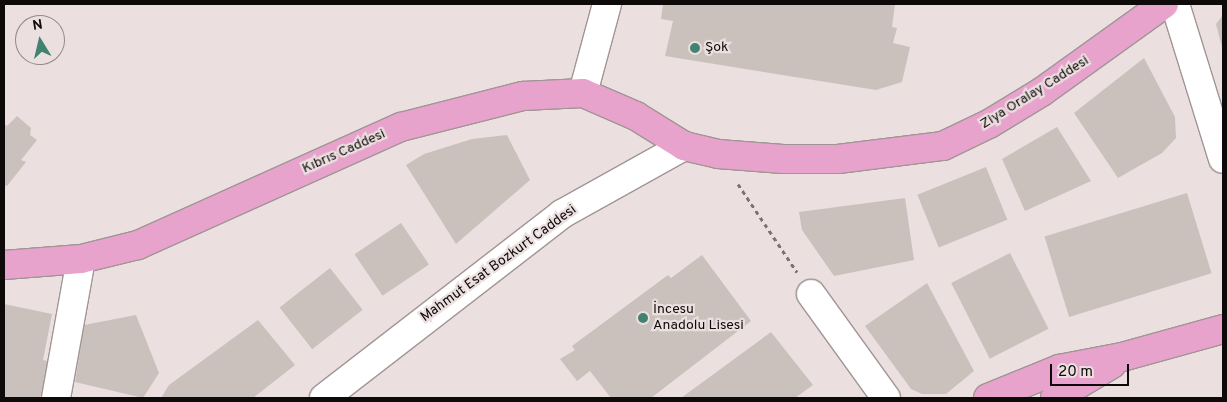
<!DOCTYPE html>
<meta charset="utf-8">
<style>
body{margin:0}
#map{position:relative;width:1227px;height:402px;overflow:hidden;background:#ecdfdf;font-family:Overpass,sans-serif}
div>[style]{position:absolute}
.building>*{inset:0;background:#cbc1bc;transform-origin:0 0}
.path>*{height:3px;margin-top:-1.5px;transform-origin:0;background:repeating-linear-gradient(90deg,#7a7171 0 4px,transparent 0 8px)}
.roads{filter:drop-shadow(1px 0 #a09595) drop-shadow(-1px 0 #a09595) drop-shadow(0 1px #a09595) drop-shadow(0 -1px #a09595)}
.minor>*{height:28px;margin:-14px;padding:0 14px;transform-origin:14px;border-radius:14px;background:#fff}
.major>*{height:28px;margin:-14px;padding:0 14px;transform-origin:14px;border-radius:14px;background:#e8a3cd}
.dots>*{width:14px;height:14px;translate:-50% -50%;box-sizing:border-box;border:2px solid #ecdfdf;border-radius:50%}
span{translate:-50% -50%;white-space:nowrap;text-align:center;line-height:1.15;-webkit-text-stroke:4.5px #ecdfdf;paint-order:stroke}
.poi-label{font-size:14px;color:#0e0a0a}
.left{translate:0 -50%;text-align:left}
.street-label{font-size:14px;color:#0e0a0a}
.frame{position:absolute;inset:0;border:5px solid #0e0a0a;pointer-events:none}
.north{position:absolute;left:15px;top:15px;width:50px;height:50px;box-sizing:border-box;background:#ecdfdf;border:1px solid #938a8a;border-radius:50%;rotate:351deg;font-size:14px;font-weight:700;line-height:20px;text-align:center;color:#0e0a0a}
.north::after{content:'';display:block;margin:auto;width:18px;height:22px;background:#428271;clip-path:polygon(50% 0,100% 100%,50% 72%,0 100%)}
.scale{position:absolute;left:1050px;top:364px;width:79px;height:22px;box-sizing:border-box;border:2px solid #0e0a0a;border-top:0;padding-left:6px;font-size:15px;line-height:18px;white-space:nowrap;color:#0e0a0a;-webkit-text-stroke:4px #ecdfdf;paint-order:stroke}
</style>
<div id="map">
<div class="building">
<div style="clip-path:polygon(663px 4px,895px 4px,892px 27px,897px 28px,893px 43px,910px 47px,902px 82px,876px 90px,665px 56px,673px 21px,661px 19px)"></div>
<div style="clip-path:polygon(1223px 15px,1223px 51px,1216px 24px)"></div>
<div style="clip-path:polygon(1144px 58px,1175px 117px,1176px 138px,1162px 153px,1118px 178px,1074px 113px)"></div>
<div style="clip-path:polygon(17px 116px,31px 128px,30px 135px,37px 140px,21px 160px,26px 162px,7px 186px,4px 185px,4px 124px,7px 126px)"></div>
<div style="clip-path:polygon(1057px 127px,1091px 181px,1025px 211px,1002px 159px)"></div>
<div style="clip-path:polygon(507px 135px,530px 180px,456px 244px,406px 165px,424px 154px,472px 139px)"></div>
<div style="left:986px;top:167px;width:57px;height:74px;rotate:68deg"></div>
<div style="left:1187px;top:193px;width:84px;height:149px;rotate:73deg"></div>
<div style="clip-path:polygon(905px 198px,914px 260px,834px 276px,802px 230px,799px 212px)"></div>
<div style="left:401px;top:223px;width:50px;height:56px;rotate:56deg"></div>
<div style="left:1010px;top:253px;width:85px;height:66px;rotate:63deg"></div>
<div style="clip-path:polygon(702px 255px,751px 321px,651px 398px,611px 398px,590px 371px,577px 381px,560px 359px,575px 350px,572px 346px,668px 275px,671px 278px)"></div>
<div style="left:330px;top:268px;width:53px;height:64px;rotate:52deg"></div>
<div style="clip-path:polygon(927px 283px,974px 371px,946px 394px,922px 394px,911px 389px,865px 326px)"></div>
<div style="clip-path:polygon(4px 304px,52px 314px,43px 360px,50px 362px,40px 398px,4px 398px)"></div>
<div style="clip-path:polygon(136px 315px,159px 373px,143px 398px,75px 382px,84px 325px)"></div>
<div style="clip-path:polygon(258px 320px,295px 365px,253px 398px,161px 398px,169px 385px)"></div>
<div style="clip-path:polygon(771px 332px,813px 385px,795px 398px,681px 398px)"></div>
</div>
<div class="path">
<div style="left:738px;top:184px;width:106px;rotate:56.2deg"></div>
</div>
<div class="roads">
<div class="minor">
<div style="left:1175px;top:4px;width:162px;rotate:72.8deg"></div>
<div style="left:583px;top:93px;width:92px;rotate:-74.9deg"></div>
<div style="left:811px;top:294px;width:128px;rotate:54.2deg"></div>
<div style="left:56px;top:398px;width:141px;rotate:-79.8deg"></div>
<div style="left:324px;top:398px;width:301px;rotate:-37.7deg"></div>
<div style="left:562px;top:214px;width:140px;rotate:-29.1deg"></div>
</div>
<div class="major">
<div style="left:4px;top:265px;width:77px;rotate:-4.5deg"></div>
<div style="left:81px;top:259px;width:59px;rotate:-13.8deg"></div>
<div style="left:138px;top:245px;width:288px;rotate:-24.2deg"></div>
<div style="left:401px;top:127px;width:126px;rotate:-14.3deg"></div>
<div style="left:523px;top:96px;width:60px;rotate:-2.9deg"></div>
<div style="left:583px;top:93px;width:58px;rotate:23.5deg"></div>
<div style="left:636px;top:116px;width:57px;rotate:32deg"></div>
<div style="left:684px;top:146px;width:35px;rotate:13deg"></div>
<div style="left:718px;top:154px;width:65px;rotate:4.4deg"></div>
<div style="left:783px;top:159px;width:55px"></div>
<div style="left:838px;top:159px;width:106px;rotate:-7.1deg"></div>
<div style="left:943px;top:146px;width:51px;rotate:-25.6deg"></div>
<div style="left:989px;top:124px;width:63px;rotate:-31.4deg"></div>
<div style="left:1043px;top:91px;width:149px;rotate:-35.7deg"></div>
<div style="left:988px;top:398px;width:77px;rotate:-22.2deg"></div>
<div style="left:1059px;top:369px;width:64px;rotate:-10.8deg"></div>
<div style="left:1122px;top:357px;width:105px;rotate:-15.5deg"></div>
<div style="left:1055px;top:398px;width:66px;rotate:-30.8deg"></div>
</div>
</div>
<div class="dots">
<div style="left:695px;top:48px;background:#428271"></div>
<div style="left:643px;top:318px;background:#428271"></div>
</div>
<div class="poi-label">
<span class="left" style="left:705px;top:48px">Şok</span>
<span class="left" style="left:653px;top:318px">İncesu<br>Anadolu Lisesi</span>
</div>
<div class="street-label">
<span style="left:1035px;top:93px;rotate:-32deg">Ziya Oralay Caddesi</span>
<span style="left:344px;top:152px;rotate:-24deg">Kıbrıs Caddesi</span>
<span style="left:499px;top:264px;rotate:-36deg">Mahmut Esat Bozkurt Caddesi</span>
</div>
<div class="frame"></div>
<div class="north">N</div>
<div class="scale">20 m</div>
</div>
